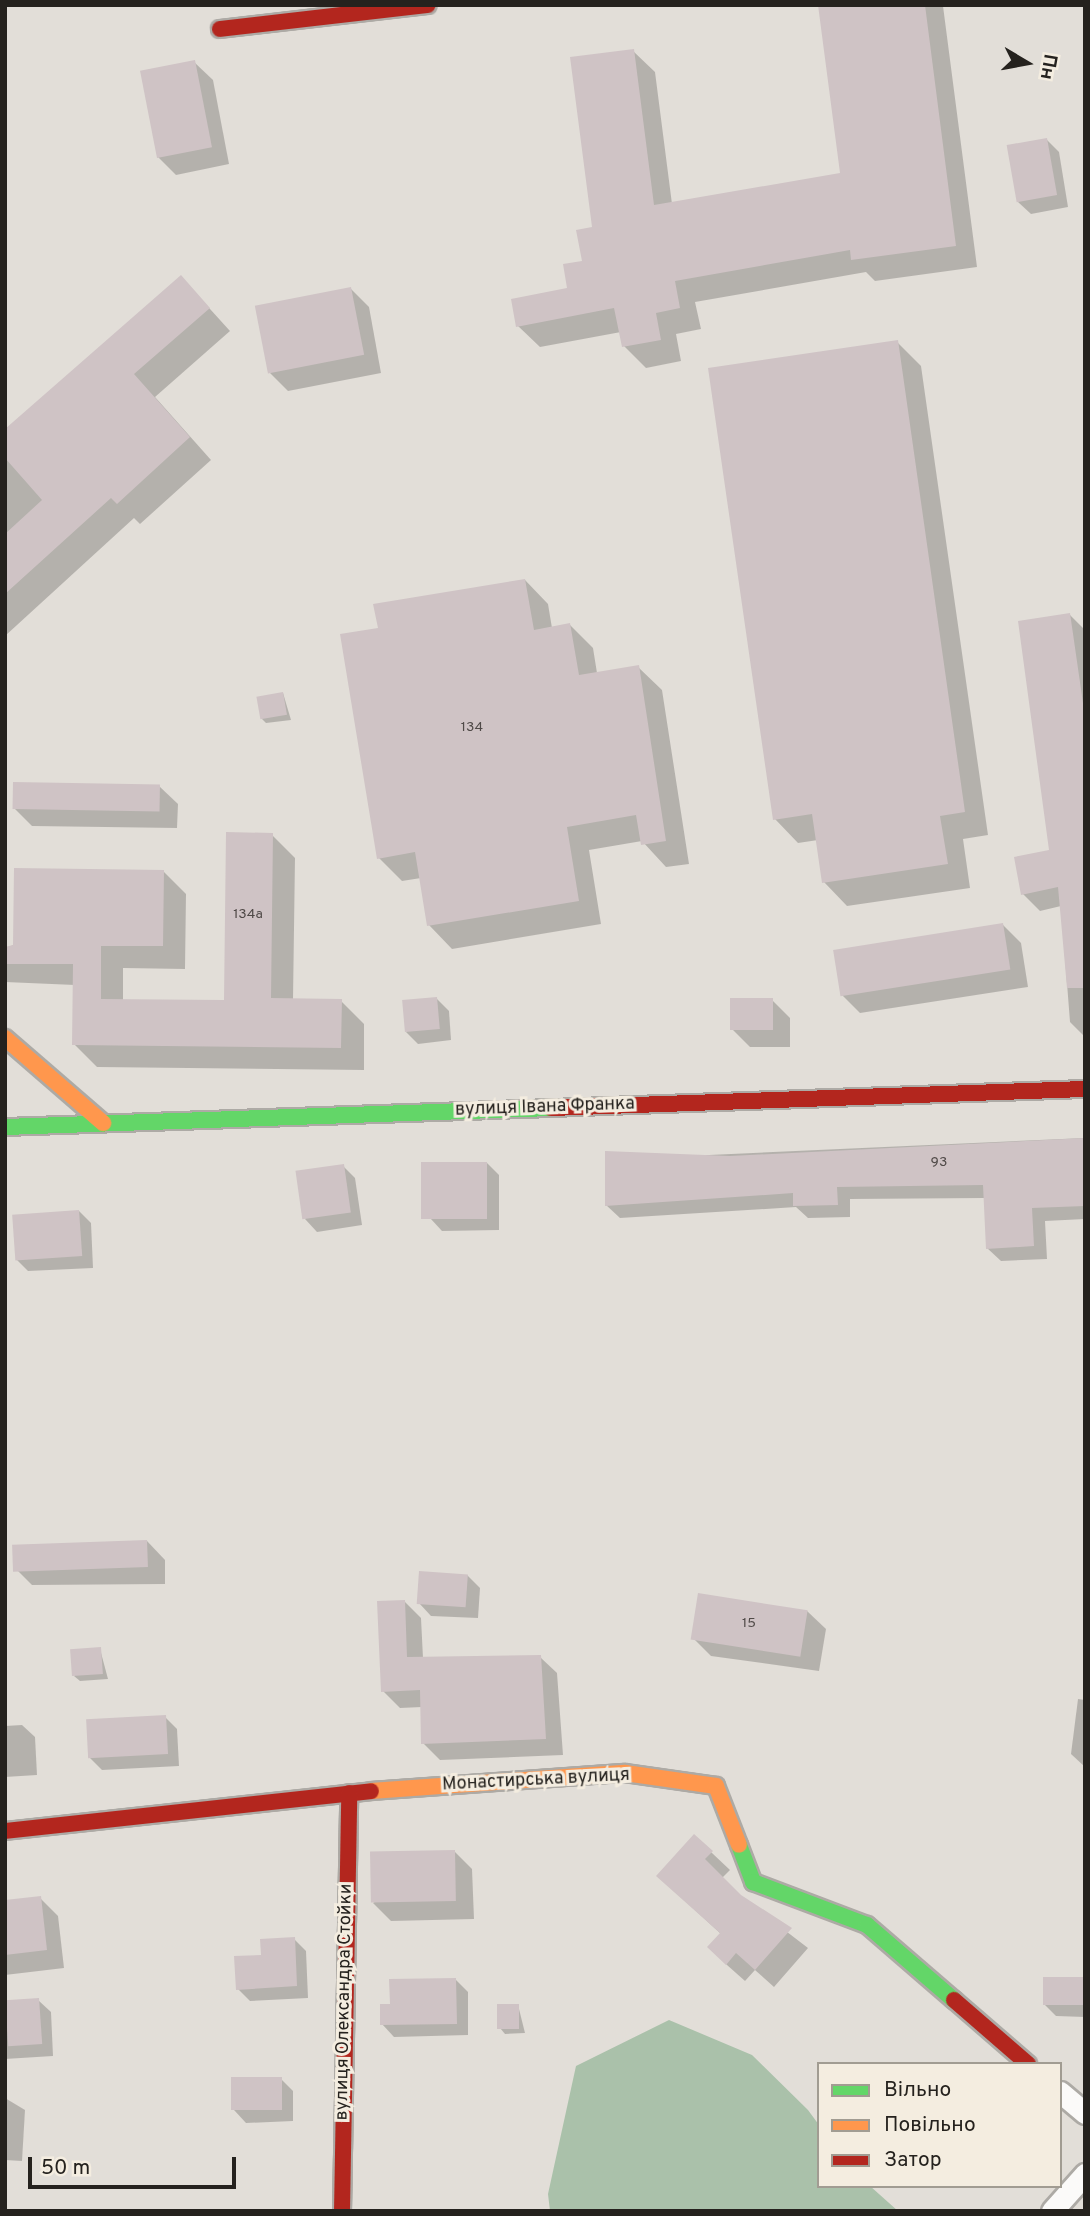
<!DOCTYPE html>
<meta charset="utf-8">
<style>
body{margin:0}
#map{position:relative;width:1090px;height:2216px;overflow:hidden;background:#e2ded8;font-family:Overpass,sans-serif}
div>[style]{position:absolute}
.forest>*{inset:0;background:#aac1aa}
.shadow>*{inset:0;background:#0003}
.building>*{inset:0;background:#cfc3c5;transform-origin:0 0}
.roads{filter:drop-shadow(2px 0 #adaaa5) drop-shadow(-2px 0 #adaaa5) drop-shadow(0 2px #adaaa5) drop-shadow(0 -2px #adaaa5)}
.street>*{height:21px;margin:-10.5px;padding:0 10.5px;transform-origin:10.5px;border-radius:10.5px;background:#fbfaf9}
.fast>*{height:16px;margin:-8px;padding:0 8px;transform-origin:8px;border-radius:8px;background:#63d668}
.slow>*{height:16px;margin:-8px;padding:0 8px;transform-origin:8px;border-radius:8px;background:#ff974d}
.jam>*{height:16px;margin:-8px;padding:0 8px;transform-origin:8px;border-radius:8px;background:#b3261e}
span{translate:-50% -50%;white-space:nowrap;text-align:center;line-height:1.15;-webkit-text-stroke:6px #f4ede0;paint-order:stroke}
.number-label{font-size:14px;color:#504a48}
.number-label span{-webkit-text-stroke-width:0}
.street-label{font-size:18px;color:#25221e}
.frame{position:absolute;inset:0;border:7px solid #25221e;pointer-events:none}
.legend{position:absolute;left:817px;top:2062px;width:245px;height:126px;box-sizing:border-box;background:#f4ede0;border:2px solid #a19c92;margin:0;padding:9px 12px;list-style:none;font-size:21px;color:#25221e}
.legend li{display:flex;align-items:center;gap:14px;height:35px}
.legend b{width:35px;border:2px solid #a19c92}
.north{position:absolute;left:992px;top:28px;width:70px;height:70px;-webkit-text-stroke:5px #f4ede0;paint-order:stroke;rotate:100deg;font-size:19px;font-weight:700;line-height:28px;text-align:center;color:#25221e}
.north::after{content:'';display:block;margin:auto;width:24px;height:32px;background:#25221e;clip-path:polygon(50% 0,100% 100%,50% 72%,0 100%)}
.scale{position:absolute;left:28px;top:2157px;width:208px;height:32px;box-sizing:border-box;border:4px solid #25221e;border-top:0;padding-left:9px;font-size:21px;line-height:24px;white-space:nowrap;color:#25221e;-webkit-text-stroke:5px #f4ede0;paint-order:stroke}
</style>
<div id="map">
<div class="forest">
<div style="clip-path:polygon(669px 2020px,752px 2055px,808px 2110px,819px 2125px,819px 2186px,870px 2186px,898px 2211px,550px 2211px,548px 2194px,576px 2066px)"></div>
</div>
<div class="shadow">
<div style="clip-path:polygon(820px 5px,943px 6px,977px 267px,875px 281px,866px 272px,695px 302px,701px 329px,676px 334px,681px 361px,646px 368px,624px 346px,621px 332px,540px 347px,518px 326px,569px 290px,584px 262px,633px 51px,655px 72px,672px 204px,842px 174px)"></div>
<div style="clip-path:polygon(194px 62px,213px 80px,229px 164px,176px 175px,158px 157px)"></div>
<div style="clip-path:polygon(1046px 139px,1059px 152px,1068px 207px,1031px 214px,1018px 202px)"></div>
<div style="clip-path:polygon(181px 277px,230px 331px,155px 397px,211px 460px,140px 524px,134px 518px,5px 636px,5px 431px)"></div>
<div style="clip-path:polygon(351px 289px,369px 307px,381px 373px,288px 391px,270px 373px)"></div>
<div style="clip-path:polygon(897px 342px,921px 366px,988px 835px,963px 839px,970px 888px,847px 906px,824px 882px,818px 840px,798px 843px,775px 819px)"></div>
<div style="clip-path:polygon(525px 580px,548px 604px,552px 628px,570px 625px,593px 648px,597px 673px,638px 667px,662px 690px,689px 864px,666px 867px,642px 841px,589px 850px,601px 924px,452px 949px,429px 925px,421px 878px,402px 881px,379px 858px,380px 630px)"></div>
<div style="clip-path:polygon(1070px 615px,1085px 630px,1085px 1037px,1070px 1022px,1061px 906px,1040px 911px,1023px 894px,1051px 852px)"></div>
<div style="clip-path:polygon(283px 693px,291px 720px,266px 723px,261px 718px)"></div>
<div style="clip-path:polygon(159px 786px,178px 804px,177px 828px,32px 826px,14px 808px)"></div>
<div style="clip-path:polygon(272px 835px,295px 858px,293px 1000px,341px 1001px,364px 1024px,364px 1070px,97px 1067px,74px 1044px,75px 985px,5px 982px,5px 949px,163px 871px,186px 894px,185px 969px,123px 968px,123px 1001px,226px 1002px)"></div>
<div style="clip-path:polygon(1003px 925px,1021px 943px,1028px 987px,860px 1013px,842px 995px)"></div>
<div style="clip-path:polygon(437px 999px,449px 1011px,451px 1040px,418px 1044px,406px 1032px)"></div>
<div style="clip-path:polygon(772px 1000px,790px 1018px,790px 1047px,750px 1047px,732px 1029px)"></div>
<div style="clip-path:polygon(1085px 1138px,1085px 1219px,1045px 1221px,1047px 1259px,1001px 1261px,987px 1248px,985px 1198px,850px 1199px,850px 1217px,808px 1218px,796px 1207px,620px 1218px,606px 1205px,643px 1158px)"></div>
<div style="clip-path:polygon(487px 1163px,499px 1175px,499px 1230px,442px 1231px,430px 1218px)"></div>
<div style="clip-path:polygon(343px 1166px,355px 1178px,362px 1225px,317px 1232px,305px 1219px)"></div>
<div style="clip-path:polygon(79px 1211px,91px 1223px,93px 1268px,28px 1271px,16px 1259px)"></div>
<div style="clip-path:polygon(147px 1541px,165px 1560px,165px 1584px,32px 1585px,14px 1567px)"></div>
<div style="clip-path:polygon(467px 1575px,480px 1588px,478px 1618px,431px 1616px,419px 1603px)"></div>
<div style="clip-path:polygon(404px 1601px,421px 1618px,423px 1658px,540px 1657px,557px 1673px,563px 1755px,440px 1760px,423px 1743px,422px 1707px,400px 1708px,383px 1691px)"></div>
<div style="clip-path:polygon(807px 1611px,826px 1629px,819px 1671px,711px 1656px,693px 1638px)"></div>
<div style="clip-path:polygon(100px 1649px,108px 1679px,80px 1681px,74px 1676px)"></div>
<div style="clip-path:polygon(1078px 1699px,1085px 1700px,1085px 1767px,1071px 1754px)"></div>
<div style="clip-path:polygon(165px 1717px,177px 1729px,179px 1766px,102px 1770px,90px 1758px)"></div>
<div style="clip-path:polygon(22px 1725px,35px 1737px,37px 1775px,5px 1777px,5px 1726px)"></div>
<div style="clip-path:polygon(694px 1836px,730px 1870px,722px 1878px,740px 1896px,808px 1948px,774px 1987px,755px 1970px,745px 1981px,727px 1965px,709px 1947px,721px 1934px,658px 1876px)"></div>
<div style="clip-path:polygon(454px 1851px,472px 1869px,474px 1919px,391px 1921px,373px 1903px)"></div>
<div style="clip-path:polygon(40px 1898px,58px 1916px,64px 1968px,5px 1975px,5px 1902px)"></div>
<div style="clip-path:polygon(294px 1939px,306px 1951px,308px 1998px,250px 2001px,238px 1989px,263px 1956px)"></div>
<div style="clip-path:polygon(1085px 1979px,1085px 2017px,1056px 2016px,1044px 2004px)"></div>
<div style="clip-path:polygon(456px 1980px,468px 1992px,468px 2035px,394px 2037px,382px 2024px,391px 2005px)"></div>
<div style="clip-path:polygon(38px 2000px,51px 2012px,53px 2056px,5px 2059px,5px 2002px)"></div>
<div style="clip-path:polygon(518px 2005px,525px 2033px,505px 2034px,500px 2028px)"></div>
<div style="clip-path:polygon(281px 2079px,293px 2091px,293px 2121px,246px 2123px,234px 2110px)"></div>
<div style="clip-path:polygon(5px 2098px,25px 2110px,22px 2161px,5px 2160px)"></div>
</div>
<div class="building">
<div style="clip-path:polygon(818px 5px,925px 5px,956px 246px,851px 260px,850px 250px,675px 281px,680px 308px,656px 313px,661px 340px,622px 347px,614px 308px,516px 327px,511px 299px,567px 288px,563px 264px,582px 261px,576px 230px,592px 227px,570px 57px,634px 49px,654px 205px,840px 173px)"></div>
<div style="left:195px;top:60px;width:89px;height:56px;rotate:79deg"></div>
<div style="left:1047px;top:138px;width:58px;height:41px;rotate:80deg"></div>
<div style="clip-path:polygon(181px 275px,210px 308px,134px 374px,190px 437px,117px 504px,111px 498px,5px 594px,5px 534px,42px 500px,5px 458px,5px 429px)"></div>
<div style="left:351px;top:287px;width:69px;height:98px;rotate:79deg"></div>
<div style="clip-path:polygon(898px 340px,965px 812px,940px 816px,948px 864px,822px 883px,812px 814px,773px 820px,708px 368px)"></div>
<div style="clip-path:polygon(525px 579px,534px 630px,570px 623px,579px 675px,639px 665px,666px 841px,641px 845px,636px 815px,567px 827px,579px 901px,427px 926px,415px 852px,377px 859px,340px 634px,378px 628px,373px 604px)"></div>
<div style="clip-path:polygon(1070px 613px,1085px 717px,1085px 988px,1067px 988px,1058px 887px,1021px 895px,1014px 857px,1049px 850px,1018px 621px)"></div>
<div style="left:283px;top:692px;width:23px;height:27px;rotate:80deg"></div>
<div style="left:13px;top:782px;width:147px;height:27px;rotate:1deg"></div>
<div style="clip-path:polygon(226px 832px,273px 833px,271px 998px,342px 999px,341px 1048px,72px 1045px,73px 964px,5px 964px,5px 947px,13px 945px,14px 868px,164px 870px,163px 946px,101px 946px,101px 999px,224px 1000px)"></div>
<div style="left:1003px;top:923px;width:47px;height:172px;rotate:81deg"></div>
<div style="left:437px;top:997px;width:32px;height:35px;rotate:85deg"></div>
<div style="left:773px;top:998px;width:32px;height:43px;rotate:90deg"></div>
<div style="clip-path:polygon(1085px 1138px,1085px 1206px,1032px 1208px,1034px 1246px,986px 1249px,983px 1185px,837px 1187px,838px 1205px,793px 1206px,793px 1193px,605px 1206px,605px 1151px,730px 1156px)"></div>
<div style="left:421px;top:1162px;width:66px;height:57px"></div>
<div style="left:344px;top:1164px;width:49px;height:49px;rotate:82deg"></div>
<div style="left:79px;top:1210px;width:46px;height:67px;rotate:86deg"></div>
<div style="left:147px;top:1540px;width:27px;height:135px;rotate:88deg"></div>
<div style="left:419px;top:1571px;width:49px;height:33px;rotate:4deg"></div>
<div style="left:698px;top:1593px;width:111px;height:47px;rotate:9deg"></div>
<div style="clip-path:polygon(405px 1600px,407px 1657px,541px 1655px,546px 1739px,421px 1744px,420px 1690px,381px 1692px,377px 1601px)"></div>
<div style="left:101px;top:1647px;width:27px;height:31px;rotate:86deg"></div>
<div style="left:166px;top:1715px;width:39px;height:80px;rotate:87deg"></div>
<div style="clip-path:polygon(694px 1834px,713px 1851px,705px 1859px,741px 1895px,792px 1928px,755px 1970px,736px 1953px,726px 1965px,707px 1947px,720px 1933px,656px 1876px)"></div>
<div style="left:455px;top:1850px;width:51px;height:85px;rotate:89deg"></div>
<div style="clip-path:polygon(41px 1896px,47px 1950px,5px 1955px,5px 1900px)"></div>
<div style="clip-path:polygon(295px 1937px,297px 1986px,236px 1990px,234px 1956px,261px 1955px,260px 1939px)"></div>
<div style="left:1043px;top:1977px;width:42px;height:28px"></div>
<div style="clip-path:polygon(456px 1978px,457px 2024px,380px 2025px,380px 2004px,390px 2004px,389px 1979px)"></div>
<div style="left:39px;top:1998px;width:46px;height:34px;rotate:86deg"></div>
<div style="left:497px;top:2004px;width:22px;height:25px"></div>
<div style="left:282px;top:2077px;width:33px;height:51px;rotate:90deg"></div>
</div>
<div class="roads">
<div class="street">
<div style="left:1060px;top:2092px;width:33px;rotate:40deg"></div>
<div style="left:1052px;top:2211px;width:50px;rotate:-48.3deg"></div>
</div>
<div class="fast">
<div style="left:5px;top:1127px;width:546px;rotate:-1.99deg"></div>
<div style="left:739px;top:1845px;width:40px;rotate:69deg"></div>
<div style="left:753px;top:1882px;width:122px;rotate:20.7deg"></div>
<div style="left:867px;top:1925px;width:115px;rotate:40.8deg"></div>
</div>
<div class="slow">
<div style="left:5px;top:1038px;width:130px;rotate:40.9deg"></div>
<div style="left:371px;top:1791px;width:255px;rotate:-4.1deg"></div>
<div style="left:625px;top:1773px;width:92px;rotate:8.1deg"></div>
<div style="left:716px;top:1786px;width:63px;rotate:68.7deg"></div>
</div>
<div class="jam">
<div style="left:220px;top:29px;width:209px;rotate:-6.6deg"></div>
<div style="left:551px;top:1108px;width:534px;rotate:-2.04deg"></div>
<div style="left:5px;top:1831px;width:368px;rotate:-6.2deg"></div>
<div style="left:954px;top:2000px;width:98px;rotate:40.9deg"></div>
<div style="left:342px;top:2211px;width:418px;rotate:-89deg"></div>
</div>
</div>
<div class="number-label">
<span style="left:472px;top:728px">134</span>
<span style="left:248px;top:915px">134а</span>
<span style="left:939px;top:1163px">93</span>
<span style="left:749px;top:1624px">15</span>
</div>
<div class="street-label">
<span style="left:545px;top:1108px;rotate:-2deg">вулиця Івана Франка</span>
<span style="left:536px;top:1781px;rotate:-3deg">Монастирська вулиця</span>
<span style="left:345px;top:2002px;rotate:-89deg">вулиця Олександра Стойки</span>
</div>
<div class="frame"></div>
<ul class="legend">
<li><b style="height:9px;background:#63d668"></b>Вільно</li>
<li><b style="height:9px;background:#ff974d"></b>Повільно</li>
<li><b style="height:9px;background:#b3261e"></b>Затор</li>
</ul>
<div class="north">Пн</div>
<div class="scale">50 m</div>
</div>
